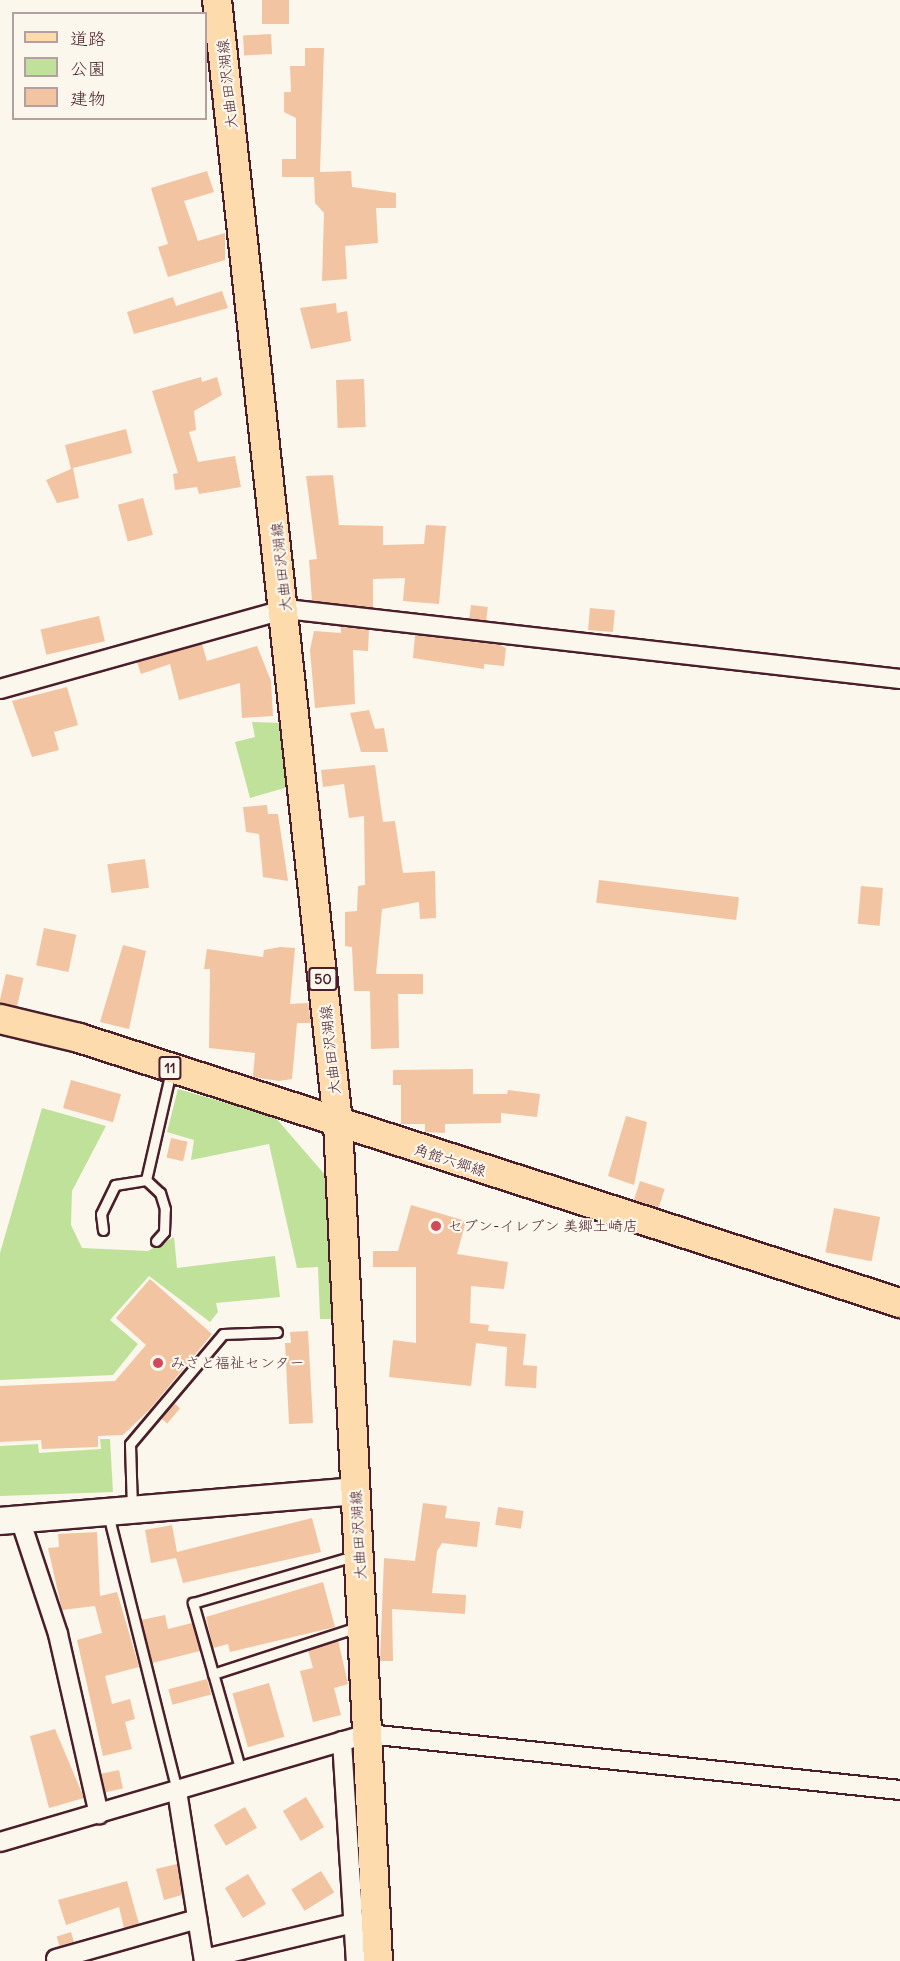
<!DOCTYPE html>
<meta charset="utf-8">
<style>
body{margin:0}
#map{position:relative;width:900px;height:1961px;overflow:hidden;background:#fbf7ec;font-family:Delius,"Klee One",sans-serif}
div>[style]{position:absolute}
.green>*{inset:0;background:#c0e19a}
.building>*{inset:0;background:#f2c4a1;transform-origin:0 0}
.roads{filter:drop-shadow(2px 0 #4a1f2b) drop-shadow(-2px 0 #4a1f2b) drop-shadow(0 2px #4a1f2b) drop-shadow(0 -2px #4a1f2b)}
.lane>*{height:9px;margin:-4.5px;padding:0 4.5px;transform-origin:4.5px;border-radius:4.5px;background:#fbf7ec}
.street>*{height:18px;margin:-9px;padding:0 9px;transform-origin:9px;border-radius:9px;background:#fbf7ec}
.secondary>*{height:26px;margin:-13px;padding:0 13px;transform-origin:13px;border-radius:13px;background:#fbf7ec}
.primary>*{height:28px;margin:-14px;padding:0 14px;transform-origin:14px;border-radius:14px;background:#fedbac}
.dots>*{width:16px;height:16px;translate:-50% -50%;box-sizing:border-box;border:3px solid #fbf7ec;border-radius:50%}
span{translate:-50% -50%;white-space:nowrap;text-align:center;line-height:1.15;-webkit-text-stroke:4.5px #fbf7ec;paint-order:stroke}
.shield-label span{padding:2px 4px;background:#fbf7ec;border:2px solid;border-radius:4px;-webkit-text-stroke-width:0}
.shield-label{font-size:14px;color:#4a1f2b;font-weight:700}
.street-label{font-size:15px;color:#4a1f2b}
.poi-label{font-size:15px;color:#4a1f2b}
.left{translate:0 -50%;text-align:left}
.legend{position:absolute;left:12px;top:12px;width:195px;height:108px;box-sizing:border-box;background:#fbf7ec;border:2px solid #b4a19f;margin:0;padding:8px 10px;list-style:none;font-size:18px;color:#4a1f2b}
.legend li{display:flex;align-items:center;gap:12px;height:30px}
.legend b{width:30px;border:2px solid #b4a19f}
</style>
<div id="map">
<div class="green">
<div style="clip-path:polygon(252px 722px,283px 723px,288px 787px,250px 798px,235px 742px,255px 737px)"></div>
<div style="clip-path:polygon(178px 1089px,275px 1117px,326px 1176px,335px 1319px,320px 1319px,318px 1267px,297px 1268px,269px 1144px,191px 1160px,194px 1140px,167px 1132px)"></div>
<div style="clip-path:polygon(42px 1108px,106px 1126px,72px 1191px,71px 1225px,82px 1248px,148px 1251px,174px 1237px,177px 1268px,275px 1256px,280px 1297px,216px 1303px,218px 1312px,210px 1322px,149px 1276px,110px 1320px,138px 1344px,113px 1375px,0 1380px,0 1253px)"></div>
<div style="clip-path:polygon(100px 1439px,110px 1439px,113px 1492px,0 1496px,0 1446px,38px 1444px,39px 1453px,101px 1449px)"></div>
</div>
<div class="building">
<div style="left:262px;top:0;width:27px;height:24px"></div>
<div style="left:271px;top:34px;width:20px;height:28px;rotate:87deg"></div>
<div style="clip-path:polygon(305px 48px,324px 48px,320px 172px,351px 171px,352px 187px,396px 193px,396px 208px,376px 208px,378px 243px,345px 246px,347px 279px,322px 281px,324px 213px,315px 203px,314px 177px,282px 177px,282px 159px,296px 159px,296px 118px,284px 112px,284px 92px,291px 92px,290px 66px,305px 66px)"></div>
<div style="clip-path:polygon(207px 171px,214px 192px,184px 201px,198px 241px,225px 233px,225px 260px,168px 277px,158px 247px,168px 244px,151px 188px)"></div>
<div style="clip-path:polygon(222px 291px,228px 308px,134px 334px,127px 312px,173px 297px,176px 306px)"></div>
<div style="clip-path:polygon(336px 303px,337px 313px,347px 311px,351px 341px,311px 349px,300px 308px)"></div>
<div style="clip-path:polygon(201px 377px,202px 382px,217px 377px,222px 395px,194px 411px,196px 430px,189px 432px,198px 462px,235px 456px,241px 487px,199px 494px,197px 487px,175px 490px,173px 474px,178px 473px,152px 391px)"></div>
<div style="left:364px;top:379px;width:48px;height:28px;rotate:88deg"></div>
<div style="clip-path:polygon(126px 429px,132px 453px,73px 468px,79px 498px,57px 503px,46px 480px,71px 469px,65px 445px)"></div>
<div style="clip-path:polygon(333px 475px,339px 525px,383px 526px,383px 545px,424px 544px,426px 525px,446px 526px,439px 604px,403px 601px,405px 578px,373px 579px,373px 608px,312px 601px,309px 560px,317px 559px,306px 476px)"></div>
<div style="left:143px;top:498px;width:38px;height:26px;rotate:75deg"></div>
<div style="left:471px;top:605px;width:17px;height:14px;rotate:7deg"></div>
<div style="left:590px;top:608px;width:25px;height:22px;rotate:5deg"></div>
<div style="left:99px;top:616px;width:26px;height:60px;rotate:77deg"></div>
<div style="clip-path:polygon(341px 627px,369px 630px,368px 651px,353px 650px,355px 704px,315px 708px,310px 650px,314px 631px,341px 633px)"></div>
<div style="clip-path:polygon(415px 635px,500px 645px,506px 648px,504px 666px,484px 664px,484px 669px,413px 658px)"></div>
<div style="clip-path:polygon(202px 644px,207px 661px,257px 646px,271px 681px,273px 716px,242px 718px,240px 683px,179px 700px,170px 664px,141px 674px,137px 662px)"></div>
<div style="clip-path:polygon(67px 687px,78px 725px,54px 732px,59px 750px,32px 757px,12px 701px)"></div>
<div style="clip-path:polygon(369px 710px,375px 729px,384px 728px,388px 752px,361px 752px,350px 713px)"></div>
<div style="clip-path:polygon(375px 765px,383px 822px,395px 821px,403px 873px,435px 871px,436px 918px,420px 919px,419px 902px,382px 909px,376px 974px,423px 974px,423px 994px,398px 994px,399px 1048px,371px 1049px,370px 991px,354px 991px,352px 947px,345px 946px,345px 912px,357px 911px,358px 886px,365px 885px,364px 816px,349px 818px,344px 784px,323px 787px,321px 770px)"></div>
<div style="clip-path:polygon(267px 805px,268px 814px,278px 814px,288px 881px,263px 877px,259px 834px,246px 832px,243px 807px)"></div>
<div style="left:145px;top:859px;width:29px;height:38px;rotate:82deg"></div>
<div style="left:599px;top:880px;width:141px;height:23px;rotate:7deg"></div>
<div style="left:861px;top:886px;width:22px;height:38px;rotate:5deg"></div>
<div style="left:44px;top:928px;width:33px;height:38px;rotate:12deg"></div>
<div style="clip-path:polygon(123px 945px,146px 951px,129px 1029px,100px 1022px)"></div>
<div style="clip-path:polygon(280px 947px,295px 948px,290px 1004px,308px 1003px,311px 1023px,297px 1023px,292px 1079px,279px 1081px,253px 1077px,255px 1053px,209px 1048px,210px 969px,204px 969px,207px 949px,263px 957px,264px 950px)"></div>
<div style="left:6px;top:974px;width:18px;height:30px;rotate:13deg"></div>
<div style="clip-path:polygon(473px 1069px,473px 1094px,507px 1094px,508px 1090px,540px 1094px,537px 1117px,501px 1113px,501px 1123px,445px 1124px,445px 1133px,425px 1132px,425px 1124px,401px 1124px,401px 1085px,393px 1085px,393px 1070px)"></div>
<div style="left:71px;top:1080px;width:52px;height:29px;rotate:16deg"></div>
<div style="clip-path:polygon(626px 1116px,647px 1122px,634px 1185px,608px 1176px)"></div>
<div style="left:171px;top:1138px;width:17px;height:20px;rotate:13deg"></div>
<div style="left:640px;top:1181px;width:26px;height:20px;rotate:18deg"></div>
<div style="clip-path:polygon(411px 1205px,466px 1221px,457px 1254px,508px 1262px,504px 1289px,471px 1286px,470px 1323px,489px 1325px,488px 1331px,526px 1334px,523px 1365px,537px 1366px,536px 1388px,505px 1386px,507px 1347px,476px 1343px,471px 1386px,389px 1377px,393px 1340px,416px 1343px,416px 1267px,373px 1267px,373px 1251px,398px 1251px)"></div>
<div style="left:834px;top:1208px;width:47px;height:45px;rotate:11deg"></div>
<div style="clip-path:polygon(150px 1279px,212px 1334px,150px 1409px,123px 1435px,98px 1436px,98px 1447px,42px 1449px,41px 1440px,0 1442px,0 1386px,115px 1381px,146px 1345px,116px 1318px)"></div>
<div style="clip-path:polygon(308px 1331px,313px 1423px,289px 1424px,285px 1343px,291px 1343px,290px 1332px)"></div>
<div style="left:174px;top:1403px;width:8px;height:20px;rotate:40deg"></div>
<div style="clip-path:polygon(423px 1503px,447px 1506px,445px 1518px,480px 1522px,477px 1547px,442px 1543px,437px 1551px,432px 1593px,466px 1595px,465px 1614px,392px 1609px,393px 1661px,380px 1661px,384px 1558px,415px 1561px)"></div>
<div style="left:498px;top:1507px;width:26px;height:18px;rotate:9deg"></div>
<div style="clip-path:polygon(312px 1518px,321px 1552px,183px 1583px,176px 1558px,151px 1563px,145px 1530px,172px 1525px,177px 1552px)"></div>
<div style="clip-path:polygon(97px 1532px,100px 1596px,117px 1592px,139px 1667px,105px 1676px,112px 1704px,130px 1699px,135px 1719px,125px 1722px,132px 1749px,103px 1756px,77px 1640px,102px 1633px,95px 1606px,62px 1610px,48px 1548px,59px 1547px,58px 1534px)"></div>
<div style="clip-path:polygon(323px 1582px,335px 1627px,230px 1652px,228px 1644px,213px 1648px,206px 1617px)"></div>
<div style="clip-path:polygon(165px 1615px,168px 1629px,192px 1623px,200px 1651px,152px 1663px,141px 1620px)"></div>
<div style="clip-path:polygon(338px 1640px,348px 1684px,334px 1688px,341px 1715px,313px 1722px,300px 1671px,313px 1668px,308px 1650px)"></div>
<div style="left:207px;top:1679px;width:16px;height:40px;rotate:75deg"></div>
<div style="left:269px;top:1683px;width:56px;height:38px;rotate:74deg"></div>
<div style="clip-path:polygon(55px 1729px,84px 1798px,49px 1808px,30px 1736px)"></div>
<div style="left:119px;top:1770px;width:19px;height:18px;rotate:78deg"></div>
<div style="left:306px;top:1797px;width:35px;height:27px;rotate:59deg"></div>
<div style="left:245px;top:1807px;width:24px;height:36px;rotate:60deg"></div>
<div style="clip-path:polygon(177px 1864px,182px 1895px,164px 1900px,156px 1869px)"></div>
<div style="left:321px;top:1871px;width:25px;height:35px;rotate:58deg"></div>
<div style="left:248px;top:1874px;width:35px;height:27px;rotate:59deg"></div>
<div style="clip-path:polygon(127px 1881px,139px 1924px,124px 1928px,119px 1907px,66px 1925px,58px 1900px)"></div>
<div style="left:71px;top:1932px;width:10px;height:15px;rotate:73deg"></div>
</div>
<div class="roads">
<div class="lane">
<div style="left:103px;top:1230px;width:16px;rotate:-97deg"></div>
<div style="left:101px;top:1214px;width:32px;rotate:-64deg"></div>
<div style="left:115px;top:1185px;width:31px;rotate:-9deg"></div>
<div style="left:156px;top:1241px;width:12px;rotate:-48deg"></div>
<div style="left:164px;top:1232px;width:23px;rotate:-88deg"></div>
<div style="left:165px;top:1209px;width:17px;rotate:-107deg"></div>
<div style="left:160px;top:1193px;width:19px;rotate:-137deg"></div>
<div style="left:146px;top:1180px;width:112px;rotate:-77.1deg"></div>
<div style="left:132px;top:1508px;width:64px;rotate:-91.8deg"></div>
<div style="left:130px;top:1444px;width:144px;rotate:-49.8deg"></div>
<div style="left:223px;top:1334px;width:54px;rotate:-2.1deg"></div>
<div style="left:108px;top:1514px;width:285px;rotate:76deg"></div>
<div style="left:213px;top:1674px;width:152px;rotate:-18deg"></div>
<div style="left:240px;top:1768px;width:172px;rotate:-105.9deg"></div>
<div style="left:193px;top:1603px;width:168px;rotate:-16.3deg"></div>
</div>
<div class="street">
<div style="left:0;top:689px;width:297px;rotate:-15.6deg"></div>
<div style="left:286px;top:609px;width:618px;rotate:6.5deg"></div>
<div style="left:20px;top:1519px;width:121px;rotate:71.7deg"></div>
<div style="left:58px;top:1634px;width:185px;rotate:77.2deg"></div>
<div style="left:342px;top:1741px;width:220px;rotate:86.4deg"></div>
<div style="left:177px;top:1791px;width:172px;rotate:81deg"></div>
<div style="left:0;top:1842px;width:384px;rotate:-16.4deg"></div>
<div style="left:368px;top:1734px;width:535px;rotate:6.01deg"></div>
<div style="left:56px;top:1959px;width:147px;rotate:-15.8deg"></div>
<div style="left:204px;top:1959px;width:154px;rotate:-13.5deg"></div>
</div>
<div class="secondary">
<div style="left:0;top:1521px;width:357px;rotate:-4.8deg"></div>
</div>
<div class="primary">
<div style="left:217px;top:0;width:1129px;rotate:83.85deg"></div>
<div style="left:338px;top:1123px;width:839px;rotate:87.27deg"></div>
<div style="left:0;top:1019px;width:81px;rotate:13.5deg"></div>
<div style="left:79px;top:1038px;width:863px;rotate:17.89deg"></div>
</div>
</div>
<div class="dots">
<div style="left:436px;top:1226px;background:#d1495b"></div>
<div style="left:158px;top:1363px;background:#d1495b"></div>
</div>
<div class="shield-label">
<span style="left:323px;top:979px">50</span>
<span style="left:170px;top:1068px">11</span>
</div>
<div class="street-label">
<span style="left:227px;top:84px;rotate:-96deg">大曲田沢湖線</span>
<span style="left:281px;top:567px;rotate:-96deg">大曲田沢湖線</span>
<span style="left:330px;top:1050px;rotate:-96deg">大曲田沢湖線</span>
<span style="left:450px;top:1160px;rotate:18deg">角館六郷線</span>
<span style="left:358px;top:1535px;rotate:-93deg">大曲田沢湖線</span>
</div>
<div class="poi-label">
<span class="left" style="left:448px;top:1226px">セブン-イレブン 美郷土崎店</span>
<span class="left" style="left:170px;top:1363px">みさと福祉センター</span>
</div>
<ul class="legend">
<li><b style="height:8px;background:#fedbac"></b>道路</li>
<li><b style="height:16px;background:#c0e19a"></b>公園</li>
<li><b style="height:16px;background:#f2c4a1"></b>建物</li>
</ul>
</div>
